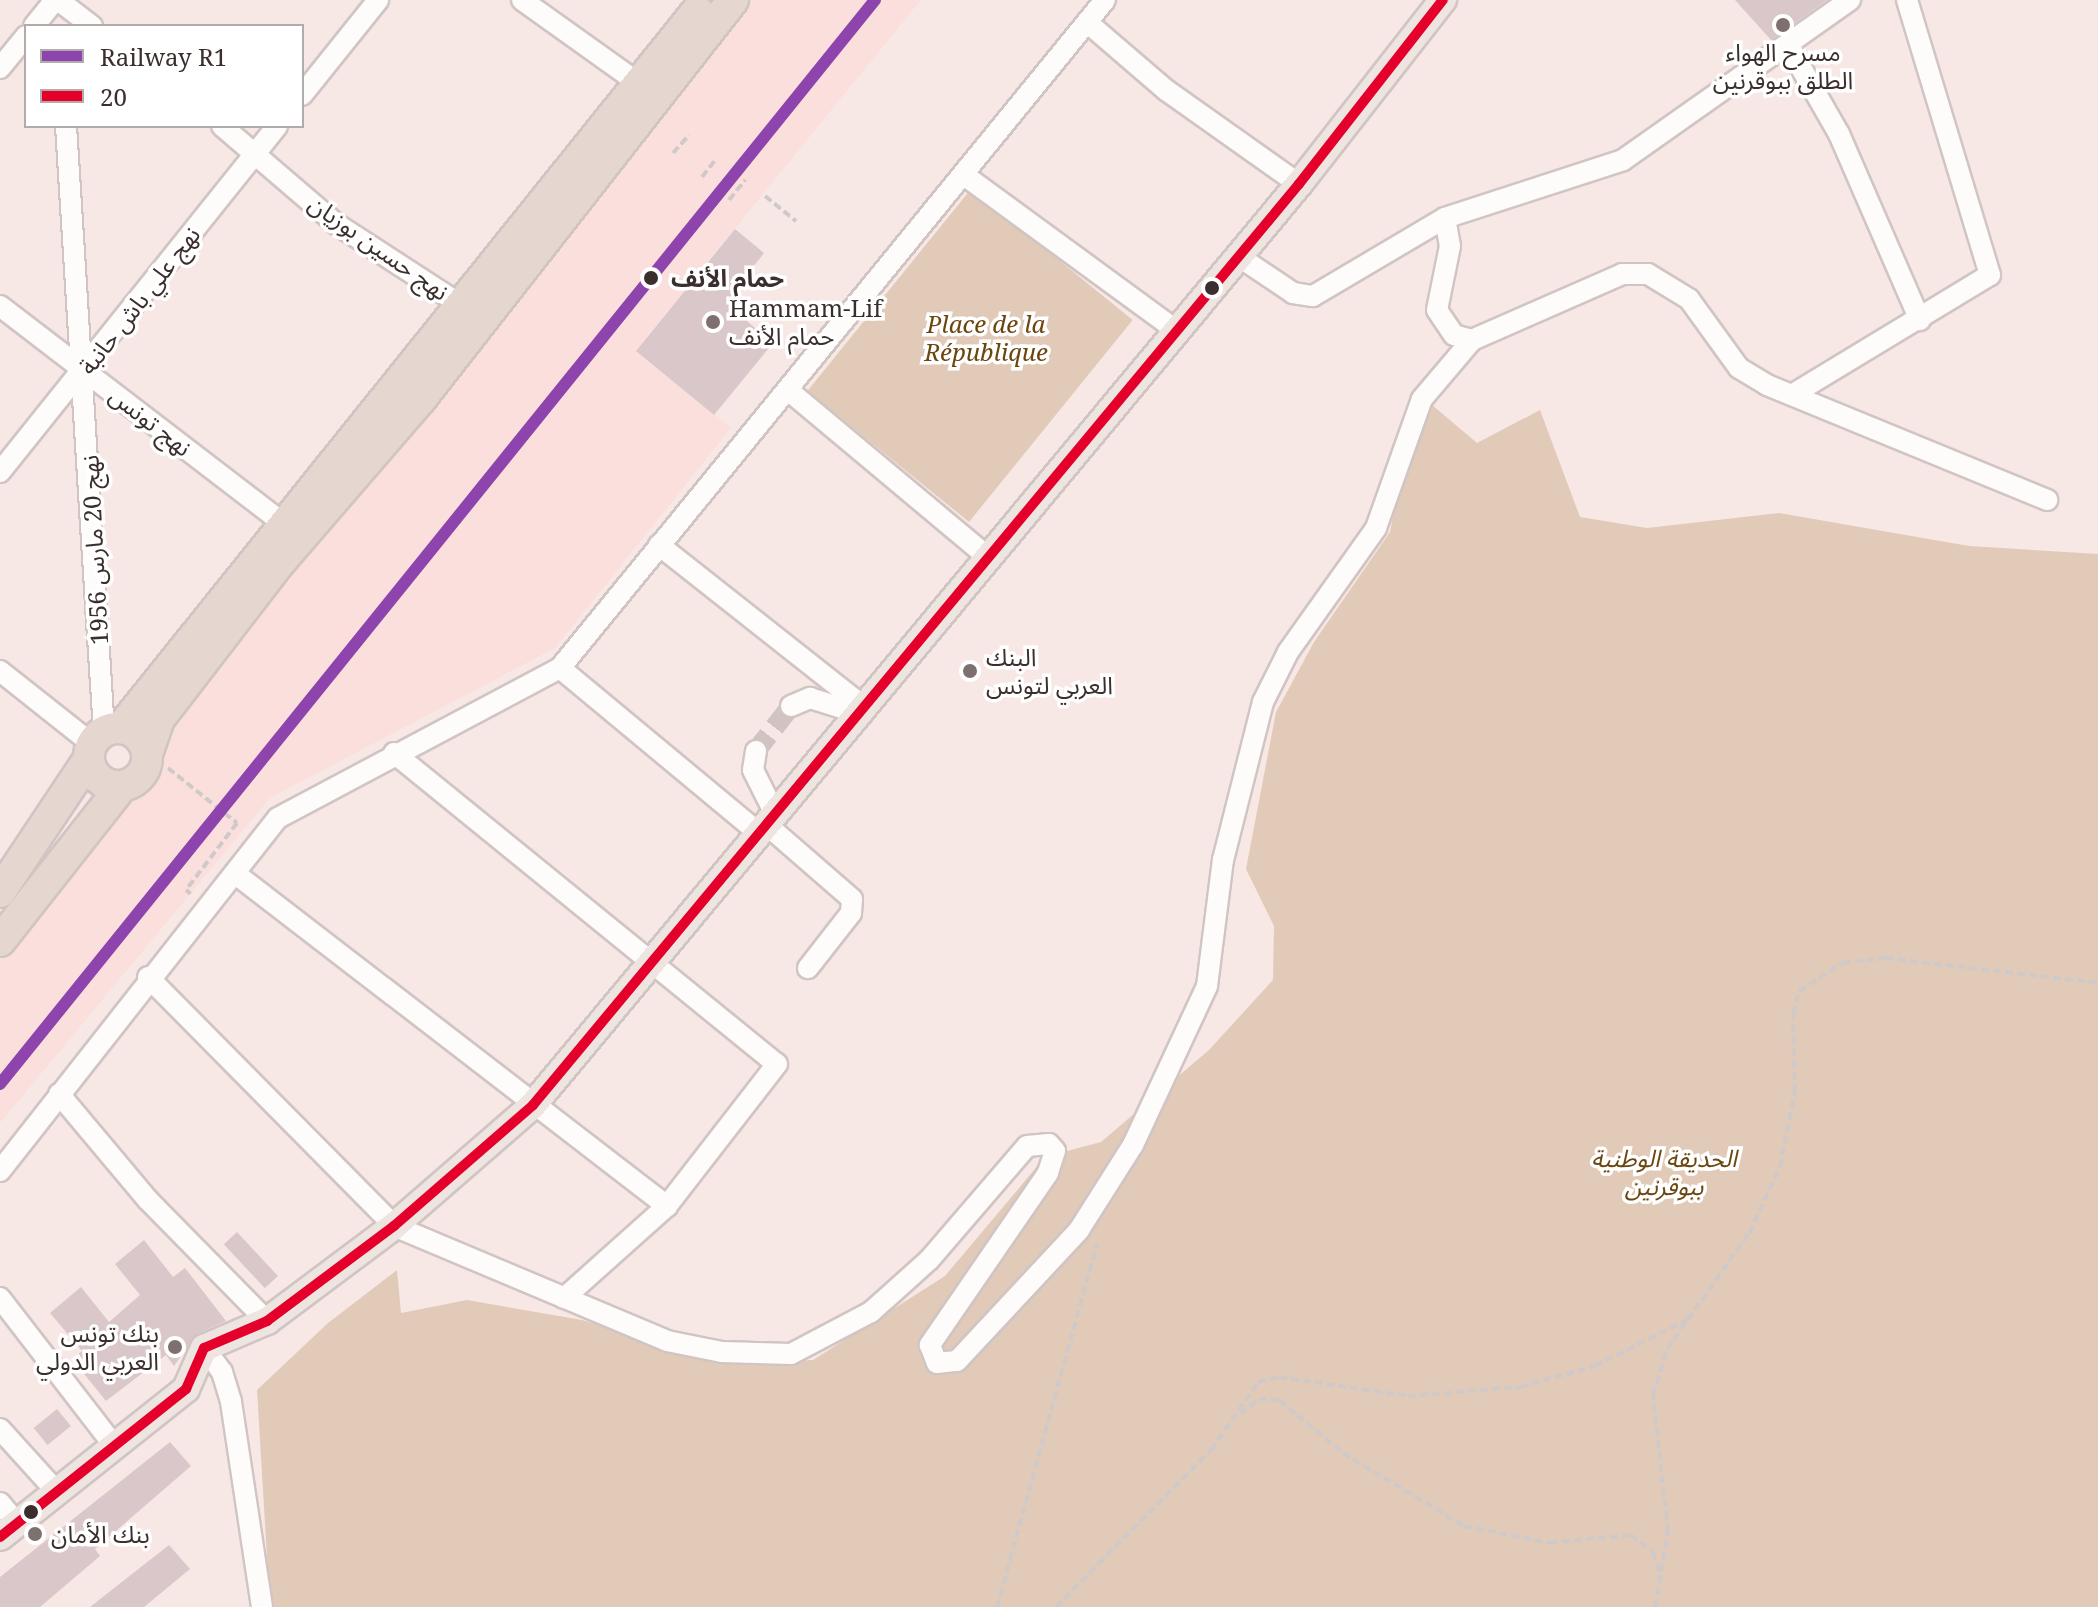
<!DOCTYPE html>
<meta charset="utf-8">
<style>
body{margin:0}
#map{position:relative;width:2098px;height:1607px;overflow:hidden;background:#f7e8e6;font-family:"Noto Serif","Noto Sans Arabic",serif}
div>[style]{position:absolute}
.built>*{inset:0;background:#fbdfdc}
.green>*{inset:0;background:#e1cab7;transform-origin:0 0}
.building>*{inset:0;background:#dac7c9;transform-origin:0 0}
.minor-tunnel>*{height:20px;margin-top:-10px;transform-origin:0;background:repeating-linear-gradient(90deg,#d1c3c1 0 20px,transparent 0 30px)}
.path>*{height:4px;margin-top:-2px;transform-origin:0;background:repeating-linear-gradient(90deg,#cfcac9 0 8px,transparent 0 12px)}
.roads{filter:drop-shadow(2px 0 #d1c5c4) drop-shadow(-2px 0 #d1c5c4) drop-shadow(0 2px #d1c5c4) drop-shadow(0 -2px #d1c5c4)}
.minor>*{height:20px;margin:-10px;padding:0 10px;transform-origin:10px;border-radius:10px;background:#fefcfb}
.major>*{height:26px;margin:-13px;padding:0 13px;transform-origin:13px;border-radius:13px;background:#eee5e1}
.highway>*{height:30px;margin:-15px;padding:0 15px;transform-origin:15px;border-radius:15px;background:#e5d6cf}
.highway>.ring{margin:-15px;padding:0;box-sizing:content-box;background:none;border:30px solid #e5d6cf;border-radius:50%}
.bus-1>*{height:10px;margin:-5px;padding:0 5px;transform-origin:5px;border-radius:5px;background:#e4002b}
.rail-1>*{height:12px;margin:-6px;padding:0 6px;transform-origin:6px;border-radius:6px;background:#8e44ad}
.dots>*{width:22px;height:22px;translate:-50% -50%;box-sizing:border-box;border:4px solid #fff;border-radius:50%}
span{translate:-50% -50%;white-space:nowrap;text-align:center;line-height:1.15;-webkit-text-stroke:7px #fff;paint-order:stroke}
.poi-label{font-size:24px;color:#3b2f2e}
.left{translate:0 -50%;text-align:left}
.right{translate:-100% -50%;text-align:right}
.street-label{font-size:24px;color:#3b2f2e}
.stop-label{font-size:24px;color:#3b2f2e;font-weight:700}
.park-label{font-size:24px;color:#6c460f;font-style:italic}
.legend{position:absolute;left:24px;top:24px;width:280px;height:104px;box-sizing:border-box;background:#fff;border:2px solid #b1acab;margin:0;padding:10px 14px;list-style:none;font-size:24px;color:#3b2f2e}
.legend li{display:flex;align-items:center;gap:16px;height:40px}
.legend b{width:40px;border:2px solid #b1acab}
</style>
<div id="map">
<div class="built">
<div style="clip-path:polygon(747px 0,921px 0,636px 350px,731px 428px,555px 648px,270px 798px,0 1123px,0 943px,120px 812px,158px 759px,163px 717px)"></div>
</div>
<div class="green">
<div style="left:971px;top:189px;width:208px;height:260px;rotate:39deg"></div>
<div style="clip-path:polygon(1431px 404px,1477px 443px,1540px 410px,1580px 517px,1647px 528px,1779px 513px,1969px 546px,2098px 554px,2098px 1607px,270px 1607px,257px 1390px,328px 1323px,397px 1270px,401px 1313px,467px 1300px,582px 1320px,723px 1364px,813px 1360px,945px 1276px,1045px 1157px,1101px 1142px,1209px 1050px,1273px 980px,1274px 926px,1246px 869px,1276px 712px,1314px 642px,1390px 532px,1400px 478px,1398px 438px)"></div>
</div>
<div class="building">
<div style="clip-path:polygon(1735px 0,1827px 0,1771px 40px)"></div>
<div style="clip-path:polygon(735px 229px,764px 253px,731px 295px,753px 313px,747px 321px,773px 343px,714px 415px,636px 351px)"></div>
<div style="left:237px;top:1232px;width:60px;height:18px;rotate:47deg"></div>
<div style="clip-path:polygon(144px 1240px,173px 1277px,185px 1268px,226px 1321px,197px 1334px,174px 1366px,166px 1355px,106px 1401px,72px 1359px,82px 1351px,50px 1313px,81px 1287px,109px 1322px,140px 1295px,115px 1264px)"></div>
<div style="left:57px;top:1409px;width:22px;height:30px;rotate:51deg"></div>
<div style="clip-path:polygon(170px 1442px,191px 1466px,95px 1549px,100px 1556px,40px 1607px,0 1607px,0 1577px)"></div>
<div style="clip-path:polygon(169px 1545px,190px 1569px,144px 1607px,90px 1607px)"></div>
</div>
<div class="minor-tunnel">
<div style="left:756px;top:751px;width:57px;rotate:-52.1deg"></div>
</div>
<div class="path">
<div style="left:673px;top:153px;width:24px;rotate:-48deg"></div>
<div style="left:702px;top:177px;width:24px;rotate:-52deg"></div>
<div style="left:765px;top:196px;width:40px;rotate:39deg"></div>
<div style="left:729px;top:200px;width:26px;rotate:-51deg"></div>
<div style="left:168px;top:768px;width:88px;rotate:38.6deg"></div>
<div style="left:237px;top:823px;width:84px;rotate:127.3deg"></div>
<div style="left:186px;top:890px;width:6px;rotate:39deg"></div>
<div style="left:1240px;top:1414px;width:24px;rotate:-38deg"></div>
<div style="left:1259px;top:1399px;width:20px;rotate:3deg"></div>
<div style="left:1279px;top:1400px;width:83px;rotate:39.6deg"></div>
<div style="left:1343px;top:1453px;width:141px;rotate:31.1deg"></div>
<div style="left:1464px;top:1526px;width:88px;rotate:11.2deg"></div>
<div style="left:1550px;top:1543px;width:81px;rotate:-5.6deg"></div>
<div style="left:1631px;top:1535px;width:28px;rotate:38deg"></div>
<div style="left:1653px;top:1552px;width:28px;rotate:73deg"></div>
<div style="left:997px;top:1607px;width:377px;rotate:-74.6deg"></div>
<div style="left:1056px;top:1607px;width:221px;rotate:-45.4deg"></div>
<div style="left:1211px;top:1450px;width:83px;rotate:-55.3deg"></div>
<div style="left:1258px;top:1382px;width:22px;rotate:-13deg"></div>
<div style="left:1279px;top:1377px;width:130px;rotate:8.4deg"></div>
<div style="left:1408px;top:1396px;width:112px;rotate:-4.6deg"></div>
<div style="left:1520px;top:1387px;width:78px;rotate:-15.6deg"></div>
<div style="left:1595px;top:1366px;width:103px;rotate:-26.6deg"></div>
<div style="left:1655px;top:1607px;width:77px;rotate:-80.3deg"></div>
<div style="left:1668px;top:1531px;width:137px;rotate:-96.3deg"></div>
<div style="left:1653px;top:1395px;width:48px;rotate:-73.1deg"></div>
<div style="left:1667px;top:1349px;width:142px;rotate:-54.7deg"></div>
<div style="left:1749px;top:1233px;width:73px;rotate:-64.8deg"></div>
<div style="left:1780px;top:1167px;width:76px;rotate:-78.7deg"></div>
<div style="left:1795px;top:1092px;width:78px;rotate:-91.5deg"></div>
<div style="left:1793px;top:1014px;width:24px;rotate:-75deg"></div>
<div style="left:1799px;top:991px;width:52px;rotate:-32.5deg"></div>
<div style="left:1843px;top:963px;width:43px;rotate:-6.6deg"></div>
<div style="left:1886px;top:958px;width:213px;rotate:6.7deg"></div>
</div>
<div class="roads">
<div class="minor">
<div style="left:58px;top:0;width:43px;rotate:37.4deg"></div>
<div style="left:522px;top:0;width:155px;rotate:35.5deg"></div>
<div style="left:1088px;top:23px;width:103px;rotate:40.7deg"></div>
<div style="left:1166px;top:90px;width:163px;rotate:35.3deg"></div>
<div style="left:34px;top:26px;width:33px;rotate:-51deg"></div>
<div style="left:1788px;top:45px;width:103px;rotate:60.2deg"></div>
<div style="left:1839px;top:134px;width:203px;rotate:66.5deg"></div>
<div style="left:0;top:68px;width:41px;rotate:-50.9deg"></div>
<div style="left:302px;top:95px;width:122px;rotate:-51.3deg"></div>
<div style="left:66px;top:126px;width:606px;rotate:86.41deg"></div>
<div style="left:222px;top:126px;width:149px;rotate:40.6deg"></div>
<div style="left:335px;top:223px;width:153px;rotate:33deg"></div>
<div style="left:964px;top:175px;width:263px;rotate:36.2deg"></div>
<div style="left:1445px;top:218px;width:28px;rotate:80deg"></div>
<div style="left:1450px;top:246px;width:65px;rotate:101.5deg"></div>
<div style="left:1437px;top:310px;width:30px;rotate:56deg"></div>
<div style="left:1454px;top:335px;width:19px;rotate:16deg"></div>
<div style="left:1472px;top:340px;width:164px;rotate:-23.7deg"></div>
<div style="left:1622px;top:274px;width:26px"></div>
<div style="left:1648px;top:274px;width:48px;rotate:31.4deg"></div>
<div style="left:1689px;top:299px;width:85px;rotate:54.1deg"></div>
<div style="left:1739px;top:368px;width:33px;rotate:31deg"></div>
<div style="left:1767px;top:385px;width:303px;rotate:22.3deg"></div>
<div style="left:1238px;top:256px;width:66px;rotate:33.9deg"></div>
<div style="left:1293px;top:293px;width:20px;rotate:9deg"></div>
<div style="left:1313px;top:296px;width:153px;rotate:-30.6deg"></div>
<div style="left:1445px;top:218px;width:187px;rotate:-18deg"></div>
<div style="left:1623px;top:160px;width:278px;rotate:-35.2deg"></div>
<div style="left:0;top:306px;width:368px;rotate:37.5deg"></div>
<div style="left:788px;top:390px;width:257px;rotate:39.9deg"></div>
<div style="left:1795px;top:393px;width:228px;rotate:-31.2deg"></div>
<div style="left:1990px;top:275px;width:287px;rotate:-106.8deg"></div>
<div style="left:0;top:472px;width:443px;rotate:-51.3deg"></div>
<div style="left:659px;top:545px;width:260px;rotate:38.3deg"></div>
<div style="left:560px;top:668px;width:261px;rotate:39.7deg"></div>
<div style="left:0;top:671px;width:117px;rotate:38.4deg"></div>
<div style="left:791px;top:706px;width:21px;rotate:-23deg"></div>
<div style="left:810px;top:698px;width:50px;rotate:17.4deg"></div>
<div style="left:756px;top:751px;width:19px;rotate:99deg"></div>
<div style="left:753px;top:770px;width:51px;rotate:63.4deg"></div>
<div style="left:394px;top:753px;width:493px;rotate:39.1deg"></div>
<div style="left:777px;top:1064px;width:180px;rotate:127.8deg"></div>
<div style="left:667px;top:1206px;width:138px;rotate:138.2deg"></div>
<div style="left:768px;top:826px;width:111px;rotate:41deg"></div>
<div style="left:852px;top:899px;width:14px;rotate:94deg"></div>
<div style="left:851px;top:913px;width:70px;rotate:128deg"></div>
<div style="left:237px;top:875px;width:543px;rotate:37.59deg"></div>
<div style="left:148px;top:977px;width:350px;rotate:45.3deg"></div>
<div style="left:394px;top:1226px;width:296px;rotate:22.8deg"></div>
<div style="left:667px;top:1341px;width:56px;rotate:11.3deg"></div>
<div style="left:722px;top:1352px;width:69px;rotate:1.7deg"></div>
<div style="left:791px;top:1354px;width:90px;rotate:-27.7deg"></div>
<div style="left:871px;top:1312px;width:78px;rotate:-41.9deg"></div>
<div style="left:929px;top:1260px;width:150px;rotate:-49.3deg"></div>
<div style="left:1027px;top:1146px;width:22px;rotate:-5deg"></div>
<div style="left:1049px;top:1144px;width:9px;rotate:49deg"></div>
<div style="left:1055px;top:1151px;width:23px;rotate:108deg"></div>
<div style="left:1048px;top:1173px;width:209px;rotate:124.5deg"></div>
<div style="left:930px;top:1345px;width:19px;rotate:69deg"></div>
<div style="left:937px;top:1363px;width:20px;rotate:-6deg"></div>
<div style="left:957px;top:1361px;width:179px;rotate:-47deg"></div>
<div style="left:1079px;top:1230px;width:101px;rotate:-57.6deg"></div>
<div style="left:1133px;top:1145px;width:175px;rotate:-65deg"></div>
<div style="left:1207px;top:986px;width:127px;rotate:-82.8deg"></div>
<div style="left:1223px;top:860px;width:163px;rotate:-75.8deg"></div>
<div style="left:1263px;top:702px;width:56px;rotate:-63.4deg"></div>
<div style="left:1288px;top:652px;width:152px;rotate:-54.6deg"></div>
<div style="left:1376px;top:528px;width:137px;rotate:-70.4deg"></div>
<div style="left:1422px;top:399px;width:77px;rotate:-49.7deg"></div>
<div style="left:59px;top:1094px;width:138px;rotate:50deg"></div>
<div style="left:148px;top:1200px;width:170px;rotate:45.5deg"></div>
<div style="left:0;top:1171px;width:449px;rotate:-51.8deg"></div>
<div style="left:278px;top:818px;width:319px;rotate:-28deg"></div>
<div style="left:560px;top:668px;width:862px;rotate:-50.79deg"></div>
<div style="left:0;top:1298px;width:185px;rotate:52.3deg"></div>
<div style="left:204px;top:1348px;width:30px;rotate:53deg"></div>
<div style="left:222px;top:1372px;width:31px;rotate:73deg"></div>
<div style="left:231px;top:1402px;width:207px;rotate:81.4deg"></div>
<div style="left:0;top:1429px;width:84px;rotate:47.9deg"></div>
<div style="left:0;top:1503px;width:26px;rotate:50deg"></div>
</div>
<div class="major">
<div style="left:0;top:1537px;width:238px;rotate:-38.5deg"></div>
<div style="left:186px;top:1389px;width:45px;rotate:-66.3deg"></div>
<div style="left:204px;top:1348px;width:69px;rotate:-23.2deg"></div>
<div style="left:267px;top:1321px;width:159px;rotate:-36.8deg"></div>
<div style="left:394px;top:1226px;width:184px;rotate:-41deg"></div>
<div style="left:533px;top:1105px;width:1198px;rotate:-50.25deg"></div>
<div style="left:1299px;top:184px;width:234px;rotate:-52deg"></div>
</div>
<div class="highway">
<div class="ring" style="left:89px;top:728px;width:28px;height:28px"></div>
<div style="left:121px;top:728px;width:920px;rotate:-51.22deg"></div>
<div style="left:147px;top:754px;width:37px;rotate:-71deg"></div>
<div style="left:159px;top:719px;width:198px;rotate:-52.4deg"></div>
<div style="left:280px;top:562px;width:214px;rotate:-49.2deg"></div>
<div style="left:420px;top:400px;width:508px;rotate:-51.96deg"></div>
<div style="left:0;top:892px;width:159px;rotate:-56.3deg"></div>
<div style="left:0;top:941px;width:196px;rotate:-51.8deg"></div>
</div>
</div>
<div class="bus-1">
<div style="left:0;top:1537px;width:238px;rotate:-38.5deg"></div>
<div style="left:186px;top:1389px;width:45px;rotate:-66.3deg"></div>
<div style="left:204px;top:1348px;width:69px;rotate:-23.2deg"></div>
<div style="left:267px;top:1321px;width:159px;rotate:-36.8deg"></div>
<div style="left:394px;top:1226px;width:184px;rotate:-41deg"></div>
<div style="left:533px;top:1105px;width:1198px;rotate:-50.25deg"></div>
<div style="left:1299px;top:184px;width:234px;rotate:-52deg"></div>
</div>
<div class="rail-1">
<div style="left:0;top:1084px;width:1393px;rotate:-51.09deg"></div>
</div>
<div class="dots">
<div style="left:1783px;top:25px;background:#7d706e"></div>
<div style="left:651px;top:278px;background:#3b2f2e"></div>
<div style="left:1212px;top:288px;background:#3b2f2e"></div>
<div style="left:713px;top:322px;background:#7d706e"></div>
<div style="left:970px;top:671px;background:#7d706e"></div>
<div style="left:175px;top:1347px;background:#7d706e"></div>
<div style="left:31px;top:1512px;background:#3b2f2e"></div>
<div style="left:35px;top:1534px;background:#7d706e"></div>
</div>
<div class="poi-label">
<span style="left:1783px;top:66px">مسرح الهواء<br>الطلق ببوقرنين</span>
<span class="left" style="left:729px;top:322px">Hammam-Lif<br>حمام الأنف</span>
<span class="left" style="left:986px;top:671px">البنك<br>العربي لتونس</span>
<span class="right" style="left:159px;top:1347px">بنك تونس<br>العربي الدولي</span>
<span class="left" style="left:51px;top:1534px">بنك الأمان</span>
</div>
<div class="street-label">
<span style="left:379px;top:247px;rotate:35deg">نهج حسين بوزيان</span>
<span style="left:139px;top:300px;rotate:-52deg">نهج علي باش حانبة</span>
<span style="left:151px;top:421px;rotate:38deg">نهج تونس</span>
<span style="left:94px;top:550px;rotate:-93deg">نهج 20 مارس 1956</span>
</div>
<div class="stop-label">
<span class="left" style="left:671px;top:278px">حمام الأنف</span>
</div>
<div class="park-label">
<span style="left:986px;top:338px">Place de la<br>République</span>
<span style="left:1664px;top:1172px">الحديقة الوطنية<br>ببوقرنين</span>
</div>
<ul class="legend">
<li><b style="height:10px;background:#8e44ad"></b>Railway R1</li>
<li><b style="height:10px;background:#e4002b"></b>20</li>
</ul>
</div>
